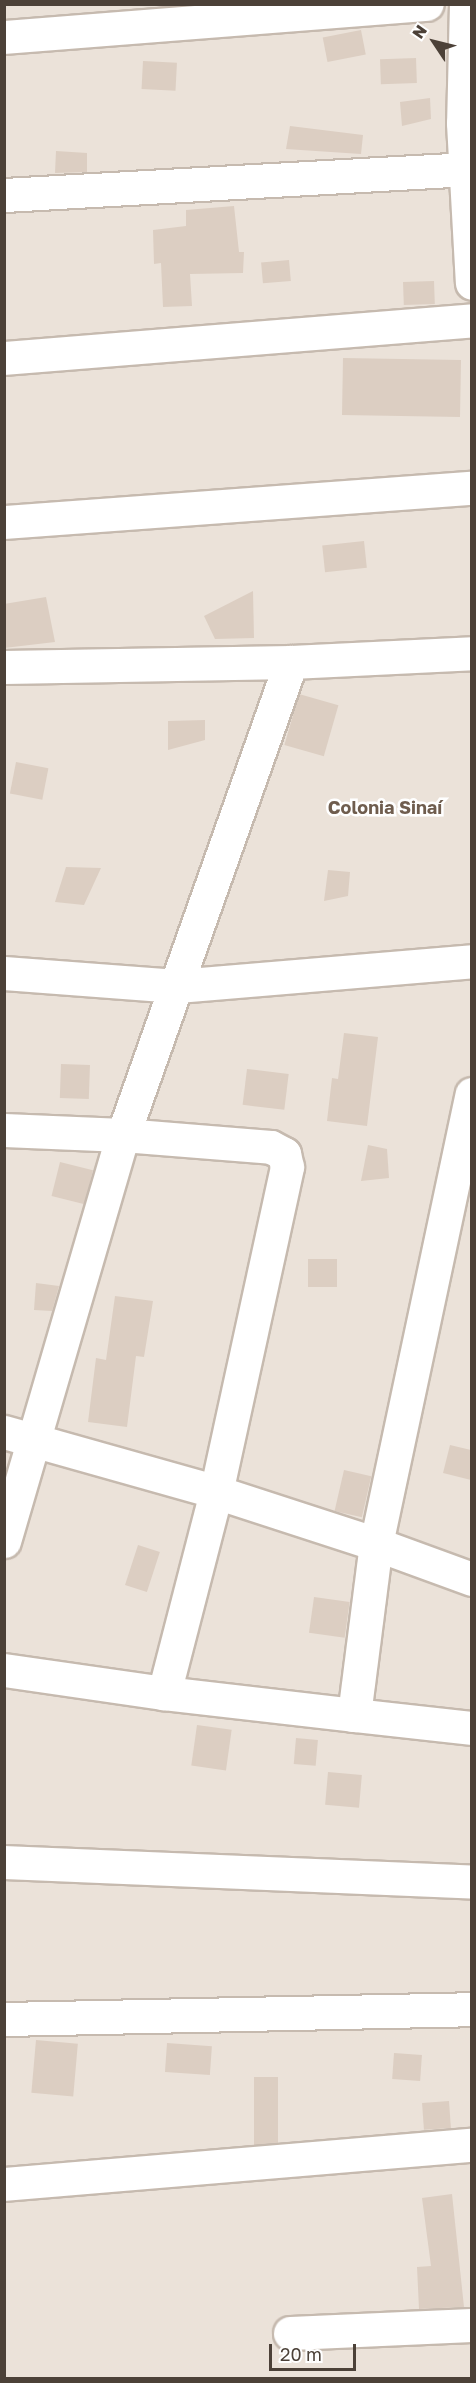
<!DOCTYPE html>
<meta charset="utf-8">
<style>
body{margin:0}
#map{position:relative;width:476px;height:2383px;overflow:hidden;background:#f6f1eb;font-family:"Golos Text",sans-serif}
div>[style]{position:absolute}
.residential>*{inset:0;background:#ebe2d9;transform-origin:0 0}
.building>*{inset:0;background:#dccec2;transform-origin:0 0}
.roads{filter:drop-shadow(2px 0 #c6baaf) drop-shadow(-2px 0 #c6baaf) drop-shadow(0 2px #c6baaf) drop-shadow(0 -2px #c6baaf)}
.minor>*{height:33px;margin:-16.5px;padding:0 16.5px;transform-origin:16.5px;border-radius:16.5px;background:#fff}
span{translate:-50% -50%;white-space:nowrap;text-align:center;line-height:1.15;-webkit-text-stroke:5px #fff;paint-order:stroke}
.neighbourhood-label{font-size:18px;color:#6f5d4e;font-weight:700}
.frame{position:absolute;inset:0;border:6px solid #4c4138;pointer-events:none}
.north{position:absolute;left:404px;top:12px;width:60px;height:60px;-webkit-text-stroke:4px #fff;paint-order:stroke;rotate:305deg;font-size:16px;font-weight:700;line-height:24px;text-align:center;color:#4c4138}
.north::after{content:'';display:block;margin:auto;width:21px;height:27px;background:#4c4138;clip-path:polygon(50% 0,100% 100%,50% 72%,0 100%)}
.scale{position:absolute;left:269px;top:2344px;width:87px;height:27px;box-sizing:border-box;border:3px solid #4c4138;border-top:0;padding-left:8px;font-size:18px;line-height:21px;white-space:nowrap;color:#4c4138;-webkit-text-stroke:4px #fff;paint-order:stroke}
</style>
<div id="map">
<div class="residential">
<div style="left:5px;top:5px;width:466px;height:2373px"></div>
</div>
<div class="building">
<div style="left:361px;top:30px;width:25px;height:39px;rotate:79deg"></div>
<div style="left:416px;top:58px;width:25px;height:36px;rotate:88deg"></div>
<div style="left:143px;top:61px;width:34px;height:28px;rotate:3deg"></div>
<div style="clip-path:polygon(430px 98px,431px 119px,402px 126px,400px 102px)"></div>
<div style="clip-path:polygon(290px 126px,363px 135px,361px 154px,286px 149px)"></div>
<div style="clip-path:polygon(56px 151px,87px 153px,87px 172px,55px 173px)"></div>
<div style="clip-path:polygon(234px 206px,239px 252px,244px 252px,243px 273px,190px 274px,192px 306px,163px 307px,161px 263px,154px 264px,153px 230px,186px 226px,186px 210px)"></div>
<div style="left:289px;top:260px;width:21px;height:28px;rotate:85deg"></div>
<div style="left:434px;top:281px;width:23px;height:31px;rotate:88deg"></div>
<div style="left:343px;top:358px;width:118px;height:57px;rotate:1deg"></div>
<div style="left:364px;top:541px;width:27px;height:42px;rotate:84deg"></div>
<div style="clip-path:polygon(253px 591px,254px 638px,215px 639px,204px 616px)"></div>
<div style="clip-path:polygon(46px 597px,55px 642px,4px 648px,4px 604px)"></div>
<div style="left:299px;top:694px;width:41px;height:53px;rotate:16deg"></div>
<div style="clip-path:polygon(205px 720px,205px 740px,168px 750px,168px 721px)"></div>
<div style="left:16px;top:762px;width:33px;height:32px;rotate:11deg"></div>
<div style="clip-path:polygon(66px 867px,101px 868px,84px 905px,55px 902px)"></div>
<div style="clip-path:polygon(328px 870px,350px 872px,348px 896px,324px 901px)"></div>
<div style="clip-path:polygon(344px 1033px,378px 1037px,367px 1126px,327px 1121px,332px 1078px,338px 1079px)"></div>
<div style="left:61px;top:1064px;width:29px;height:34px;rotate:2deg"></div>
<div style="left:247px;top:1069px;width:42px;height:36px;rotate:7deg"></div>
<div style="clip-path:polygon(368px 1145px,387px 1149px,389px 1178px,361px 1181px)"></div>
<div style="left:60px;top:1162px;width:34px;height:35px;rotate:14deg"></div>
<div style="left:308px;top:1259px;width:29px;height:28px"></div>
<div style="clip-path:polygon(36px 1283px,59px 1286px,52px 1311px,34px 1310px)"></div>
<div style="clip-path:polygon(115px 1296px,153px 1301px,144px 1357px,136px 1356px,127px 1427px,88px 1422px,96px 1358px,106px 1360px)"></div>
<div style="clip-path:polygon(450px 1445px,471px 1450px,471px 1480px,443px 1473px)"></div>
<div style="left:344px;top:1470px;width:28px;height:42px;rotate:13deg"></div>
<div style="left:138px;top:1545px;width:23px;height:42px;rotate:18deg"></div>
<div style="left:314px;top:1597px;width:36px;height:36px;rotate:8deg"></div>
<div style="left:197px;top:1725px;width:35px;height:41px;rotate:8deg"></div>
<div style="left:296px;top:1738px;width:22px;height:26px;rotate:5deg"></div>
<div style="left:328px;top:1772px;width:34px;height:33px;rotate:5deg"></div>
<div style="left:36px;top:2040px;width:42px;height:53px;rotate:5deg"></div>
<div style="left:167px;top:2043px;width:45px;height:29px;rotate:4deg"></div>
<div style="left:394px;top:2053px;width:28px;height:26px;rotate:4deg"></div>
<div style="left:254px;top:2077px;width:24px;height:68px"></div>
<div style="left:449px;top:2101px;width:27px;height:27px;rotate:86deg"></div>
<div style="clip-path:polygon(452px 2194px,464px 2307px,419px 2309px,417px 2267px,431px 2266px,422px 2198px)"></div>
</div>
<div class="roads">
<div class="minor">
<div style="left:466px;top:4px;width:119px;rotate:91.4deg"></div>
<div style="left:463px;top:123px;width:160px;rotate:86.8deg"></div>
<div style="left:4px;top:37px;width:424px;rotate:-4.5deg"></div>
<div style="left:4px;top:195px;width:469px;rotate:-3.2deg"></div>
<div style="left:4px;top:358px;width:470px;rotate:-4.6deg"></div>
<div style="left:4px;top:522px;width:469px;rotate:-4.2deg"></div>
<div style="left:4px;top:667px;width:287px;rotate:-1deg"></div>
<div style="left:291px;top:662px;width:181px;rotate:-2.8deg"></div>
<div style="left:4px;top:973px;width:173px;rotate:4.3deg"></div>
<div style="left:177px;top:986px;width:296px;rotate:-4.8deg"></div>
<div style="left:4px;top:1130px;width:119px;rotate:2.4deg"></div>
<div style="left:123px;top:1135px;width:148px;rotate:4.6deg"></div>
<div style="left:271px;top:1147px;width:15px;rotate:28deg"></div>
<div style="left:284px;top:1154px;width:13px;rotate:77deg"></div>
<div style="left:287px;top:1167px;width:333px;rotate:102.3deg"></div>
<div style="left:216px;top:1492px;width:208px;rotate:104.5deg"></div>
<div style="left:4px;top:1432px;width:211px;rotate:15.7deg"></div>
<div style="left:207px;top:1489px;width:178px;rotate:18deg"></div>
<div style="left:376px;top:1544px;width:102px;rotate:20deg"></div>
<div style="left:4px;top:1541px;width:423px;rotate:-73.7deg"></div>
<div style="left:123px;top:1135px;width:502px;rotate:-70.45deg"></div>
<div style="left:4px;top:1670px;width:162px;rotate:8.2deg"></div>
<div style="left:164px;top:1693px;width:191px;rotate:6.6deg"></div>
<div style="left:354px;top:1715px;width:172px;rotate:-82.7deg"></div>
<div style="left:376px;top:1544px;width:460px;rotate:-78deg"></div>
<div style="left:354px;top:1715px;width:119px;rotate:6.3deg"></div>
<div style="left:4px;top:1862px;width:468px;rotate:2.4deg"></div>
<div style="left:4px;top:2019px;width:468px;rotate:-1.2deg"></div>
<div style="left:4px;top:2184px;width:470px;rotate:-4.8deg"></div>
<div style="left:290px;top:2333px;width:182px;rotate:-2.5deg"></div>
</div>
</div>
<div class="neighbourhood-label">
<span style="left:385px;top:807px">Colonia Sinaí</span>
</div>
<div class="frame"></div>
<div class="north">N</div>
<div class="scale">20 m</div>
</div>
